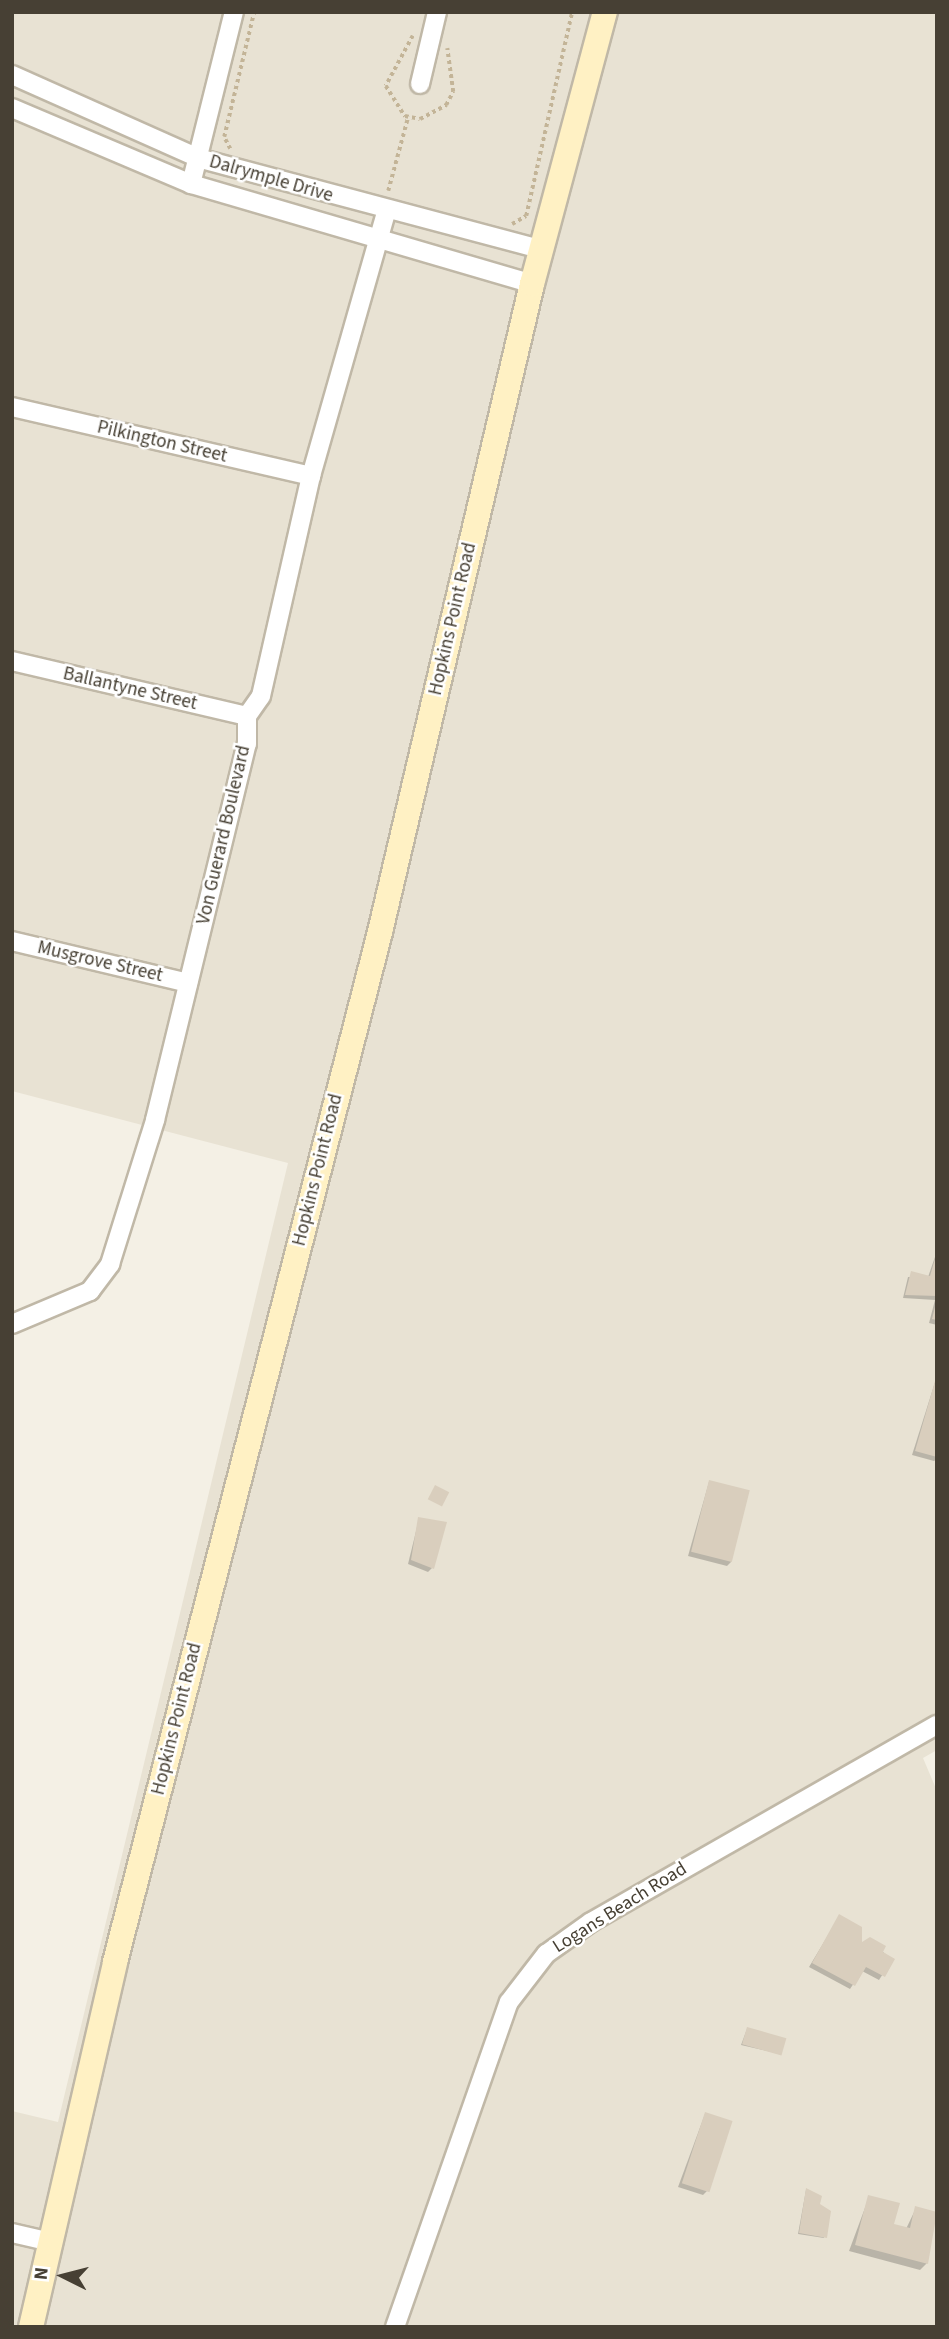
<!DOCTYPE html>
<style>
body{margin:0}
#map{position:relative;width:949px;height:2339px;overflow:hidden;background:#f4f0e5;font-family:"Source Sans 3",sans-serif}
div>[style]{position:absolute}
.residential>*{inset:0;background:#e8e2d3}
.shadow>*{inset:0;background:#0003}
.building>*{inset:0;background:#d9cebd;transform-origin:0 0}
.path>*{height:3.5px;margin-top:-1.75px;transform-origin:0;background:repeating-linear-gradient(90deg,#c3b497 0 3.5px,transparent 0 7px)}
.roads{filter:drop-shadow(2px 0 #c0b8a7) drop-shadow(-2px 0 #c0b8a7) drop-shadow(0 2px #c0b8a7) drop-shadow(0 -2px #c0b8a7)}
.street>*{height:18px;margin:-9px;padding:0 9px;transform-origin:9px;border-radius:9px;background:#fff}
.secondary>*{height:24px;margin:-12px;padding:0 12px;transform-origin:12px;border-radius:12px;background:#fff1c4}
span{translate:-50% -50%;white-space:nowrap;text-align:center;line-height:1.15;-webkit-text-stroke:5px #fff;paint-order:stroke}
.street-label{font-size:19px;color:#474034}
.frame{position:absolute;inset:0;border:14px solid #474034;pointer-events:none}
.north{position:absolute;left:28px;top:2241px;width:70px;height:70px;-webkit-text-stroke:5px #fff;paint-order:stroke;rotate:276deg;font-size:19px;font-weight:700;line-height:28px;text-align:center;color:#474034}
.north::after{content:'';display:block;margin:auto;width:24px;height:32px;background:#474034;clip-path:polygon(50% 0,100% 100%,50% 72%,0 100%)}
</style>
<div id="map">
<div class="residential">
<div style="clip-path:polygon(12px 12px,937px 12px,937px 1750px,923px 1758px,937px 1791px,937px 2327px,12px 2327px,12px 2111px,58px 2122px,288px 1163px,12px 1091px)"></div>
</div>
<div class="shadow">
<div style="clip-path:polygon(936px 1254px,937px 1254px,937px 1325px,929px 1323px,935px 1300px,903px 1298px,908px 1277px,928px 1277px)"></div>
<div style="clip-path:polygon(937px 1376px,937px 1459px,934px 1461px,912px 1455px)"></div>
<div style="clip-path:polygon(709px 1482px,731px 1562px,727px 1566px,688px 1556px)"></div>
<div style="clip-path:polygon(419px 1519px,432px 1568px,428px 1572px,408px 1564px)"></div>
<div style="clip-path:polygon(839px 1917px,860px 1945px,870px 1940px,892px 1960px,879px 1980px,862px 1971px,850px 1989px,809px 1967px)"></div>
<div style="clip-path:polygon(747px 2029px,780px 2054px,741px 2045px)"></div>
<div style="clip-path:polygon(705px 2114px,707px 2191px,703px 2195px,678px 2187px)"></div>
<div style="clip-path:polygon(806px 2190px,818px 2205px,824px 2238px,798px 2234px)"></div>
<div style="clip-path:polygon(869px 2197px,892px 2225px,906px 2229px,916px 2208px,927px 2263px,920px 2270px,849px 2251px)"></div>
</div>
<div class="building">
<div style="clip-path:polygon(937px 1252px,937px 1296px,905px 1295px,911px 1271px,930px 1276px)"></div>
<div style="clip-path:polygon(936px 1303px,937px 1303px,937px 1320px,932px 1319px)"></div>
<div style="clip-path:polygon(937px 1374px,937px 1457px,915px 1451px)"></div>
<div style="left:709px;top:1480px;width:42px;height:74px;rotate:14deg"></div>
<div style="left:435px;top:1485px;width:16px;height:16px;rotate:27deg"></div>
<div style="clip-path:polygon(418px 1517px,447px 1522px,434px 1569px,411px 1560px)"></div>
<div style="clip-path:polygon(839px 1914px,862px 1927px,862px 1942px,870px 1937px,886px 1946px,883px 1952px,895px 1959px,885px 1977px,866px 1967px,855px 1986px,812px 1963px)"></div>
<div style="left:747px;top:2027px;width:41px;height:18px;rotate:16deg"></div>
<div style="left:705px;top:2112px;width:29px;height:75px;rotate:18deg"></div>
<div style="clip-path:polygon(806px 2188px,822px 2196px,820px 2204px,831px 2211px,827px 2238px,799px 2233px)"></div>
<div style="clip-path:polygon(868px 2195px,900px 2203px,894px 2224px,910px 2228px,915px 2206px,937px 2212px,928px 2264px,855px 2245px)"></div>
</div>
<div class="path">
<div style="left:413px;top:36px;width:57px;rotate:118.4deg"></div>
<div style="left:386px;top:86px;width:36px;rotate:58deg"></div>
<div style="left:405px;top:116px;width:15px;rotate:11deg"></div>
<div style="left:420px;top:119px;width:30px;rotate:-28deg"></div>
<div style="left:446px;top:105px;width:15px;rotate:-62deg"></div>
<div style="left:453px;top:92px;width:44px;rotate:-97.8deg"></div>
<div style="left:230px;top:149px;width:13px;rotate:-117deg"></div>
<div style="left:224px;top:137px;width:129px;rotate:-76.5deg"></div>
<div style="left:388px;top:191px;width:77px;rotate:-74.9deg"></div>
<div style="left:512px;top:224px;width:16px;rotate:-30deg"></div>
<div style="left:526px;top:216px;width:209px;rotate:-77.3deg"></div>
</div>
<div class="roads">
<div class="street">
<div style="left:12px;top:75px;width:204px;rotate:24deg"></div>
<div style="left:198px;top:158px;width:354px;rotate:14.9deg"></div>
<div style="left:420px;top:84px;width:74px;rotate:-76.7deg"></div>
<div style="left:12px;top:108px;width:194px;rotate:23deg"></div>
<div style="left:191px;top:184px;width:355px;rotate:16.3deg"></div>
<div style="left:191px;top:184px;width:177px;rotate:-76deg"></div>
<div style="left:12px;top:407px;width:307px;rotate:13deg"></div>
<div style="left:12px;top:661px;width:241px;rotate:13.2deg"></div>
<div style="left:12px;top:941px;width:181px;rotate:13.4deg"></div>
<div style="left:12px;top:1324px;width:85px;rotate:-22.9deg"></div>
<div style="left:90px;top:1291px;width:34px;rotate:-53deg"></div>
<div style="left:110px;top:1264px;width:151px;rotate:-72.6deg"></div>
<div style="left:155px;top:1120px;width:387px;rotate:-76.3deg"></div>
<div style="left:247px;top:744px;width:28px;rotate:-90deg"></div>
<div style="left:247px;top:716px;width:24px;rotate:-55deg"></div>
<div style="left:261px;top:696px;width:226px;rotate:-77.2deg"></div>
<div style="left:311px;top:476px;width:274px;rotate:-74.1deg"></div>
<div style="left:12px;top:2233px;width:40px;rotate:13deg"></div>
<div style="left:395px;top:2327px;width:344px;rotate:-70.7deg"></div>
<div style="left:509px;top:2002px;width:61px;rotate:-52.4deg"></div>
<div style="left:546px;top:1954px;width:55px;rotate:-35.4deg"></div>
<div style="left:591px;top:1922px;width:398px;rotate:-29.7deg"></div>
</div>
<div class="secondary">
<div style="left:31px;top:2327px;width:375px;rotate:-77deg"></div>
<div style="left:115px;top:1962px;width:1064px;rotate:-75.57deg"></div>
<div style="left:380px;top:932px;width:666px;rotate:-76.8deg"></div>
<div style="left:532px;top:284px;width:282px;rotate:-75deg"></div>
</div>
</div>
<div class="street-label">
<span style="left:271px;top:179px;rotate:16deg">Dalrymple Drive</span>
<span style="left:162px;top:442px;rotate:13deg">Pilkington Street</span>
<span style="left:453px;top:619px;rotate:-77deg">Hopkins Point Road</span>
<span style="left:130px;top:689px;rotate:13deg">Ballantyne Street</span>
<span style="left:224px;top:835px;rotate:-77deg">Von Guerard Boulevard</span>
<span style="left:100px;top:962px;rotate:13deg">Musgrove Street</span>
<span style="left:318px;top:1170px;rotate:-76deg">Hopkins Point Road</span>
<span style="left:177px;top:1719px;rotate:-76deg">Hopkins Point Road</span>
<span style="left:620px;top:1908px;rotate:-32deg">Logans Beach Road</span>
</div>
<div class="frame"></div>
<div class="north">N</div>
</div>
